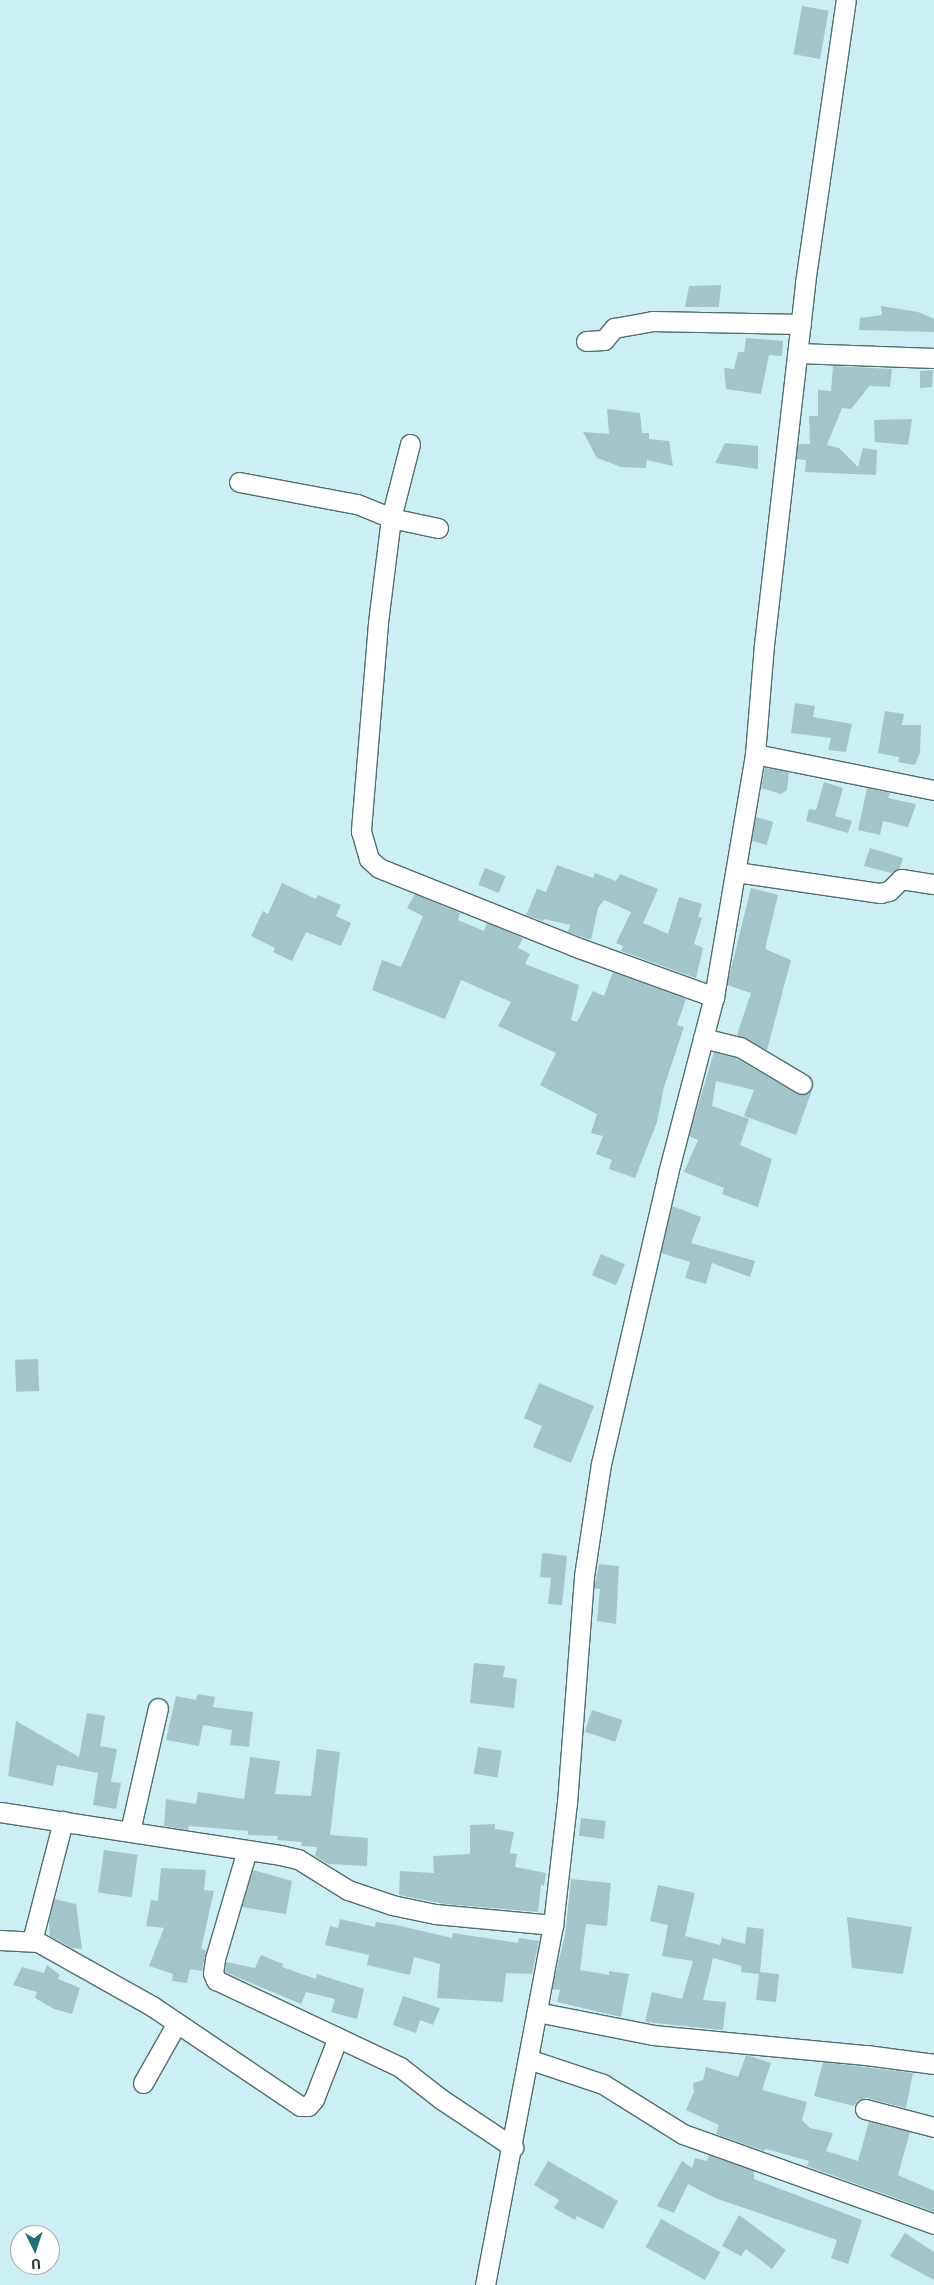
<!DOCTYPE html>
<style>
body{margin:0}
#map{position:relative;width:934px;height:2285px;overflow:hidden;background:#cceff3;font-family:Roboto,sans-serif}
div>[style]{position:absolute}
.building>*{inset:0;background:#a3c5c9;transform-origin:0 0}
.roads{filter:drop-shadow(1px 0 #516f73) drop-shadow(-1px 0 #516f73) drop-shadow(0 1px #516f73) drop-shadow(0 -1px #516f73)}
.minor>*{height:19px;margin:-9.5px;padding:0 9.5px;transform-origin:9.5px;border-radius:9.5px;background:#fff}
span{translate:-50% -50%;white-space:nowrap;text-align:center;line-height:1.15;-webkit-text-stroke:4.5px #fff;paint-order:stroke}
.north{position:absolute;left:10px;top:2225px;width:50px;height:50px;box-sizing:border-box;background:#fff;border:1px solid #a7adad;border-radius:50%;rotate:176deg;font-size:14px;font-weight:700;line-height:20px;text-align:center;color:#233132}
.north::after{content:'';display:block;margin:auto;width:18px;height:22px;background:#246e76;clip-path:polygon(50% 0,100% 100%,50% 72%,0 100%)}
</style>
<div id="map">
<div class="building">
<div style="left:802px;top:6px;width:27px;height:49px;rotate:10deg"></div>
<div style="clip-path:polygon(721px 285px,719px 307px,685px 307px,689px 286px)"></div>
<div style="clip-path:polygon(881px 306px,918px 312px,934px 319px,934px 332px,859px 330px,860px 318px,882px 315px)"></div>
<div style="clip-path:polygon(746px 338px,783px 341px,782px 356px,769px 355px,761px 394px,726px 389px,724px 368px,734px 369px,738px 352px,744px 352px)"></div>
<div style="clip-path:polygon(833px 366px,892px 369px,890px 387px,871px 386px,871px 384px,851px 409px,842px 408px,827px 445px,839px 448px,858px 467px,863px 448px,877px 450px,876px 475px,805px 472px,806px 460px,796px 459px,798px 444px,810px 444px,809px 416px,818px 416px,818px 390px,831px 391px)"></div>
<div style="clip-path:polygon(933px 370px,932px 387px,920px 388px,920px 371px)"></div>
<div style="clip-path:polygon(607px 409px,640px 413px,642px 433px,649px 433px,649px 439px,669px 441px,673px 466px,647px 460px,646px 468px,621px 467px,597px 458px,583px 432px,609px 434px)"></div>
<div style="clip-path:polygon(912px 419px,908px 445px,875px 442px,874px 420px)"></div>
<div style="clip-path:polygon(725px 443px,758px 446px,758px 469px,715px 463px)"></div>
<div style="clip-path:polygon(795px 703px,815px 706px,813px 717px,852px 724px,846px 752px,828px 750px,831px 738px,791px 733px)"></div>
<div style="clip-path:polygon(885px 711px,904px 714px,902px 725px,921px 725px,920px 753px,915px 765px,898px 762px,899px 757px,878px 753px)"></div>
<div style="clip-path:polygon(765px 768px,789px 772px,787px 790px,781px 794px,761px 788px)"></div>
<div style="clip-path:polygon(824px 782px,843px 788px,835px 816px,852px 821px,848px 833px,806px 821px,809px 809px,816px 810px)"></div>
<div style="clip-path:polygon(867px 788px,890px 793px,888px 798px,916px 804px,908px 827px,883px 821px,880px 835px,858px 830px)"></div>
<div style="left:756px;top:817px;width:18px;height:24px;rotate:16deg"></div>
<div style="clip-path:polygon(870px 848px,903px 858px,900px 868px,891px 873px,864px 866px)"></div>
<div style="clip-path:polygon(557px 865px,593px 878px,595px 873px,616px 881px,620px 874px,658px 889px,643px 923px,668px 934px,679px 897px,702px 904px,698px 917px,702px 918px,694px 944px,703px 948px,696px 978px,621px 951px,623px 946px,616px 943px,631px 912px,604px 900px,598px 908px,591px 940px,568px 932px,570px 925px,544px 919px,543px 921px,526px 915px,537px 889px,546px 892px)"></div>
<div style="left:485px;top:868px;width:22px;height:18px;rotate:22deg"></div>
<div style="clip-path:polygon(282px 883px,316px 899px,318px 895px,341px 905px,336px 916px,351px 923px,341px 946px,306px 932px,292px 961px,273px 952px,275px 948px,251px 936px,263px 911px,268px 914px)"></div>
<div style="clip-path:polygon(751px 888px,778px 895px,765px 949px,791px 960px,767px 1050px,737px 1035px,751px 993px,727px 985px)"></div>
<div style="clip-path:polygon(415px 894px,460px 913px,458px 920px,484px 931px,487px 923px,523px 938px,518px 948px,530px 954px,525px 964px,579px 985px,571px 1020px,577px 1022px,593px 991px,604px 996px,613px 972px,686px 999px,677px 1025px,684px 1027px,664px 1087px,657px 1122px,635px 1178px,609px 1169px,612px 1160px,596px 1154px,603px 1136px,591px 1133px,597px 1114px,540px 1085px,556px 1053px,498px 1026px,511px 1002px,461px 980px,445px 1019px,372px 990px,382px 960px,401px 967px,423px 916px,407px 908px)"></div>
<div style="clip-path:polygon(714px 1052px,736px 1058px,797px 1094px,807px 1094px,812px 1090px,796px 1135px,744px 1116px,754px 1090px,716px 1081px,712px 1106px,749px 1119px,740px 1145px,772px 1159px,758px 1207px,722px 1194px,724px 1188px,684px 1172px,698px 1140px,689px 1136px)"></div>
<div style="clip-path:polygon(672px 1206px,701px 1217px,691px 1243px,755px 1261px,750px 1277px,712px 1263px,706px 1284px,685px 1278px,690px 1262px,661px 1253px)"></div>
<div style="left:601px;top:1254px;width:26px;height:23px;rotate:23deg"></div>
<div style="left:38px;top:1359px;width:32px;height:23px;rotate:88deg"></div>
<div style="clip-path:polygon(539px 1383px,594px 1406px,571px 1463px,533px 1447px,542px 1426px,524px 1418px)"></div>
<div style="clip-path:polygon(542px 1553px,567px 1556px,562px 1605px,548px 1604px,551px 1578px,540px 1577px)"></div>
<div style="clip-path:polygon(599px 1564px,619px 1566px,616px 1624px,597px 1621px,600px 1589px,594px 1588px)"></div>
<div style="clip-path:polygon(474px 1663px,505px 1666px,503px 1677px,517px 1679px,514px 1708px,470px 1703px)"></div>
<div style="clip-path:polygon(198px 1694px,215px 1697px,213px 1707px,253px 1712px,249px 1747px,230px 1745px,232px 1730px,203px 1725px,199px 1746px,166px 1740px,176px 1696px,196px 1700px)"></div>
<div style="left:592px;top:1710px;width:32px;height:23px;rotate:18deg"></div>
<div style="clip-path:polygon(87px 1713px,105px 1716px,100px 1746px,117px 1749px,111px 1782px,121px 1783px,116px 1809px,93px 1805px,98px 1773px,57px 1765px,53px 1786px,8px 1776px,16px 1721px,79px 1757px)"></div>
<div style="left:478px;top:1747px;width:24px;height:27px;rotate:9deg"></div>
<div style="clip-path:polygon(317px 1749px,340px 1752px,330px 1835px,368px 1838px,367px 1866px,328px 1864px,315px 1856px,317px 1847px,301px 1846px,302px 1842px,277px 1840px,278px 1836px,248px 1835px,248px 1831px,215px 1828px,189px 1826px,188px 1830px,164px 1826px,166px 1799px,196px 1804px,198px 1792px,244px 1799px,250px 1757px,280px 1761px,275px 1794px,311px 1796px)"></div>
<div style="left:581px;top:1818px;width:25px;height:18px;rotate:7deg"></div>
<div style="clip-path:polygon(495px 1824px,495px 1829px,514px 1832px,510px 1853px,517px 1854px,515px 1867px,546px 1873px,544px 1886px,541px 1885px,538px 1912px,445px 1904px,399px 1895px,400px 1871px,434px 1873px,433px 1856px,470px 1854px,470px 1825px)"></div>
<div style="left:104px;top:1850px;width:34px;height:43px;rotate:8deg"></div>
<div style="clip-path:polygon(161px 1868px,206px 1870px,204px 1890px,214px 1891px,201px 1949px,206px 1950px,202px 1971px,190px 1969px,187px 1983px,172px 1981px,173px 1974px,149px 1966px,164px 1928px,146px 1926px,151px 1900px,158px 1901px)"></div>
<div style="clip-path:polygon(253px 1870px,292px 1881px,286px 1914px,242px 1907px)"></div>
<div style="clip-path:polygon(571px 1879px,611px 1883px,607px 1926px,586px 1924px,580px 1970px,609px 1975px,609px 1971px,629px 1974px,621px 2017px,557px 2002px,560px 1990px,552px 1989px,565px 1935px)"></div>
<div style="clip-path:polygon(658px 1885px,695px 1893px,685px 1936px,720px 1945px,722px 1938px,745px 1944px,747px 1927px,764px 1929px,760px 1972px,779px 1974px,776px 2002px,756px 2000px,759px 1974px,741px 1972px,742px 1966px,713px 1958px,703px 2000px,726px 2002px,723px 2030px,645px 2022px,652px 1992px,682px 1999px,693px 1961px,662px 1956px,668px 1925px,650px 1921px)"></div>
<div style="clip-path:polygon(54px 1899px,76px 1904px,82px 1949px,72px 1948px,50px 1936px,49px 1922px)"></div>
<div style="clip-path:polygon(847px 1917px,912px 1927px,903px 1974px,852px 1968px)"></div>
<div style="clip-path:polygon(340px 1919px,375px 1927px,376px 1922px,396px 1925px,452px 1938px,453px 1933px,518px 1943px,519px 1938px,539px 1941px,532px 1974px,506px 1973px,503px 2002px,437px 1998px,440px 1964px,414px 1957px,410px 1975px,367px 1965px,369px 1955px,325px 1945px,330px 1926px,338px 1928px)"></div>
<div style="clip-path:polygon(261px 1955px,283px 1964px,282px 1967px,316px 1979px,317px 1974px,364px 1989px,357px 2019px,331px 2012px,335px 1999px,306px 1992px,301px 2004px,225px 1972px,226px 1962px,255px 1968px)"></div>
<div style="clip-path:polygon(47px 1965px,60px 1975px,58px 1979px,80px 1988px,72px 2014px,54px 2009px,35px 1998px,37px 1992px,13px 1985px,22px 1967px,44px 1973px)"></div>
<div style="clip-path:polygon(403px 1996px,440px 2008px,433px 2025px,420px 2020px,416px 2033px,393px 2025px)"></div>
<div style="clip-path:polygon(746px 2055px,771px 2063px,762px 2090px,807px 2102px,802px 2120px,810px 2128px,833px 2133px,826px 2151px,858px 2161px,869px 2122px,910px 2132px,898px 2175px,934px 2191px,934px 2212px,807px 2166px,809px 2161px,766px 2149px,764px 2151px,716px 2134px,719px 2125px,686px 2110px,694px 2092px,693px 2083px,703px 2080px,706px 2067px,738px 2077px)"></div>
<div style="clip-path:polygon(823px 2062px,913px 2073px,906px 2108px,867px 2098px,857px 2101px,854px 2106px,814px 2096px)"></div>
<div style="clip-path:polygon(709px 2155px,754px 2171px,754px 2179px,862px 2220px,848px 2264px,831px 2258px,837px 2240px,715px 2198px,688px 2184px,674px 2213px,657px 2206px,682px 2161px,692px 2168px,695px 2158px,707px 2161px)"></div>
<div style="clip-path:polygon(548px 2161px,618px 2201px,603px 2229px,577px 2216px,575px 2220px,554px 2208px,559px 2200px,534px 2185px)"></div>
<div style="clip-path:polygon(739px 2215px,786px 2250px,772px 2269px,746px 2249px,741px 2256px,722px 2246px)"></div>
<div style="left:661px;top:2219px;width:68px;height:32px;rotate:29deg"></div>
<div style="clip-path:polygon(905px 2233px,934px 2252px,934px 2280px,890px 2256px)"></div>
</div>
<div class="roads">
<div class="minor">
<div style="left:586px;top:341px;width:18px;rotate:-3deg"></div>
<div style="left:604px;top:340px;width:16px;rotate:-50deg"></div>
<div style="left:614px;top:328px;width:39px;rotate:-10deg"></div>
<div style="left:652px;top:321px;width:149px;rotate:1.2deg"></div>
<div style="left:797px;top:353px;width:137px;rotate:2.1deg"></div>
<div style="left:410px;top:444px;width:76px;rotate:104.4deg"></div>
<div style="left:391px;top:518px;width:106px;rotate:97.1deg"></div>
<div style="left:378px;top:623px;width:209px;rotate:94.7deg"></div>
<div style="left:361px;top:831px;width:29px;rotate:74deg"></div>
<div style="left:369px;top:859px;width:13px;rotate:42deg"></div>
<div style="left:379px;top:868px;width:215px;rotate:21.8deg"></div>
<div style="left:579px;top:948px;width:144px;rotate:19.9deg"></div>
<div style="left:239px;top:482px;width:120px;rotate:10.6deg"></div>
<div style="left:357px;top:504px;width:37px;rotate:22deg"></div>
<div style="left:391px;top:518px;width:48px;rotate:12deg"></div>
<div style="left:755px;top:754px;width:183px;rotate:11.4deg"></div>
<div style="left:736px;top:872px;width:146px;rotate:8.3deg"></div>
<div style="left:880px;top:893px;width:9px;rotate:-13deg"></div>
<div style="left:889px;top:891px;width:17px;rotate:-45deg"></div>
<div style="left:901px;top:879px;width:33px;rotate:9deg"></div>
<div style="left:703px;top:1038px;width:38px;rotate:14deg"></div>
<div style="left:740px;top:1047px;width:72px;rotate:30.8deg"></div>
<div style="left:0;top:1812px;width:283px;rotate:8.7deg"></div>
<div style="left:280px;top:1855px;width:18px;rotate:13deg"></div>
<div style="left:298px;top:1859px;width:59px;rotate:31.8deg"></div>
<div style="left:348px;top:1890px;width:46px;rotate:18.8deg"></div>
<div style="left:392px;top:1905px;width:44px;rotate:11.8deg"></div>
<div style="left:435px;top:1914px;width:119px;rotate:5.3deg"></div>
<div style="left:130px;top:1831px;width:126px;rotate:-77.2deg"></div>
<div style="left:247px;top:1850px;width:114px;rotate:106.4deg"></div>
<div style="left:215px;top:1959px;width:14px;rotate:98deg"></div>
<div style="left:213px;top:1973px;width:8px;rotate:67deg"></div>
<div style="left:216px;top:1980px;width:204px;rotate:25.3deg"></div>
<div style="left:400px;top:2067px;width:52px;rotate:38deg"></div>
<div style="left:441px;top:2099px;width:87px;rotate:33.7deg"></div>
<div style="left:0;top:1940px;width:38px;rotate:3deg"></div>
<div style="left:38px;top:1942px;width:131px;rotate:29.3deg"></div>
<div style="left:152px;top:2006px;width:179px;rotate:34deg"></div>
<div style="left:300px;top:2106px;width:8px"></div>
<div style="left:308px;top:2106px;width:9px;rotate:-49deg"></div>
<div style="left:314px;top:2099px;width:66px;rotate:-68.8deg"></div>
<div style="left:32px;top:1941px;width:124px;rotate:-75.5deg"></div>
<div style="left:537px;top:2012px;width:118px;rotate:11.2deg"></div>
<div style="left:653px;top:2035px;width:214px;rotate:5.4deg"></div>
<div style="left:866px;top:2055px;width:69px;rotate:7.5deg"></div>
<div style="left:528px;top:2059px;width:79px;rotate:18.4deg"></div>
<div style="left:603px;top:2084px;width:94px;rotate:32deg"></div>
<div style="left:683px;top:2134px;width:267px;rotate:19.7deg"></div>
<div style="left:143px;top:2083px;width:69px;rotate:-60.5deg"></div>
<div style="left:865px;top:2109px;width:71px;rotate:14.6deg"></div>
<div style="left:485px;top:2285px;width:366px;rotate:-79.3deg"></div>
<div style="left:553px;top:1925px;width:123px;rotate:-83.5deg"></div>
<div style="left:567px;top:1803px;width:228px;rotate:-85.7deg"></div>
<div style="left:584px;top:1576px;width:113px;rotate:-81.4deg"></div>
<div style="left:601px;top:1464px;width:299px;rotate:-77deg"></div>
<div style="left:668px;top:1173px;width:182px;rotate:-75.4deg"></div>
<div style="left:714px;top:997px;width:246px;rotate:-80.4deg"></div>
<div style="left:755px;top:754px;width:109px;rotate:-85.3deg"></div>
<div style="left:764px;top:645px;width:364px;rotate:-83.5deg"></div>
<div style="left:805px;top:283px;width:286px;rotate:-81.8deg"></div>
</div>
</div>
<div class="north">U</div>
</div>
